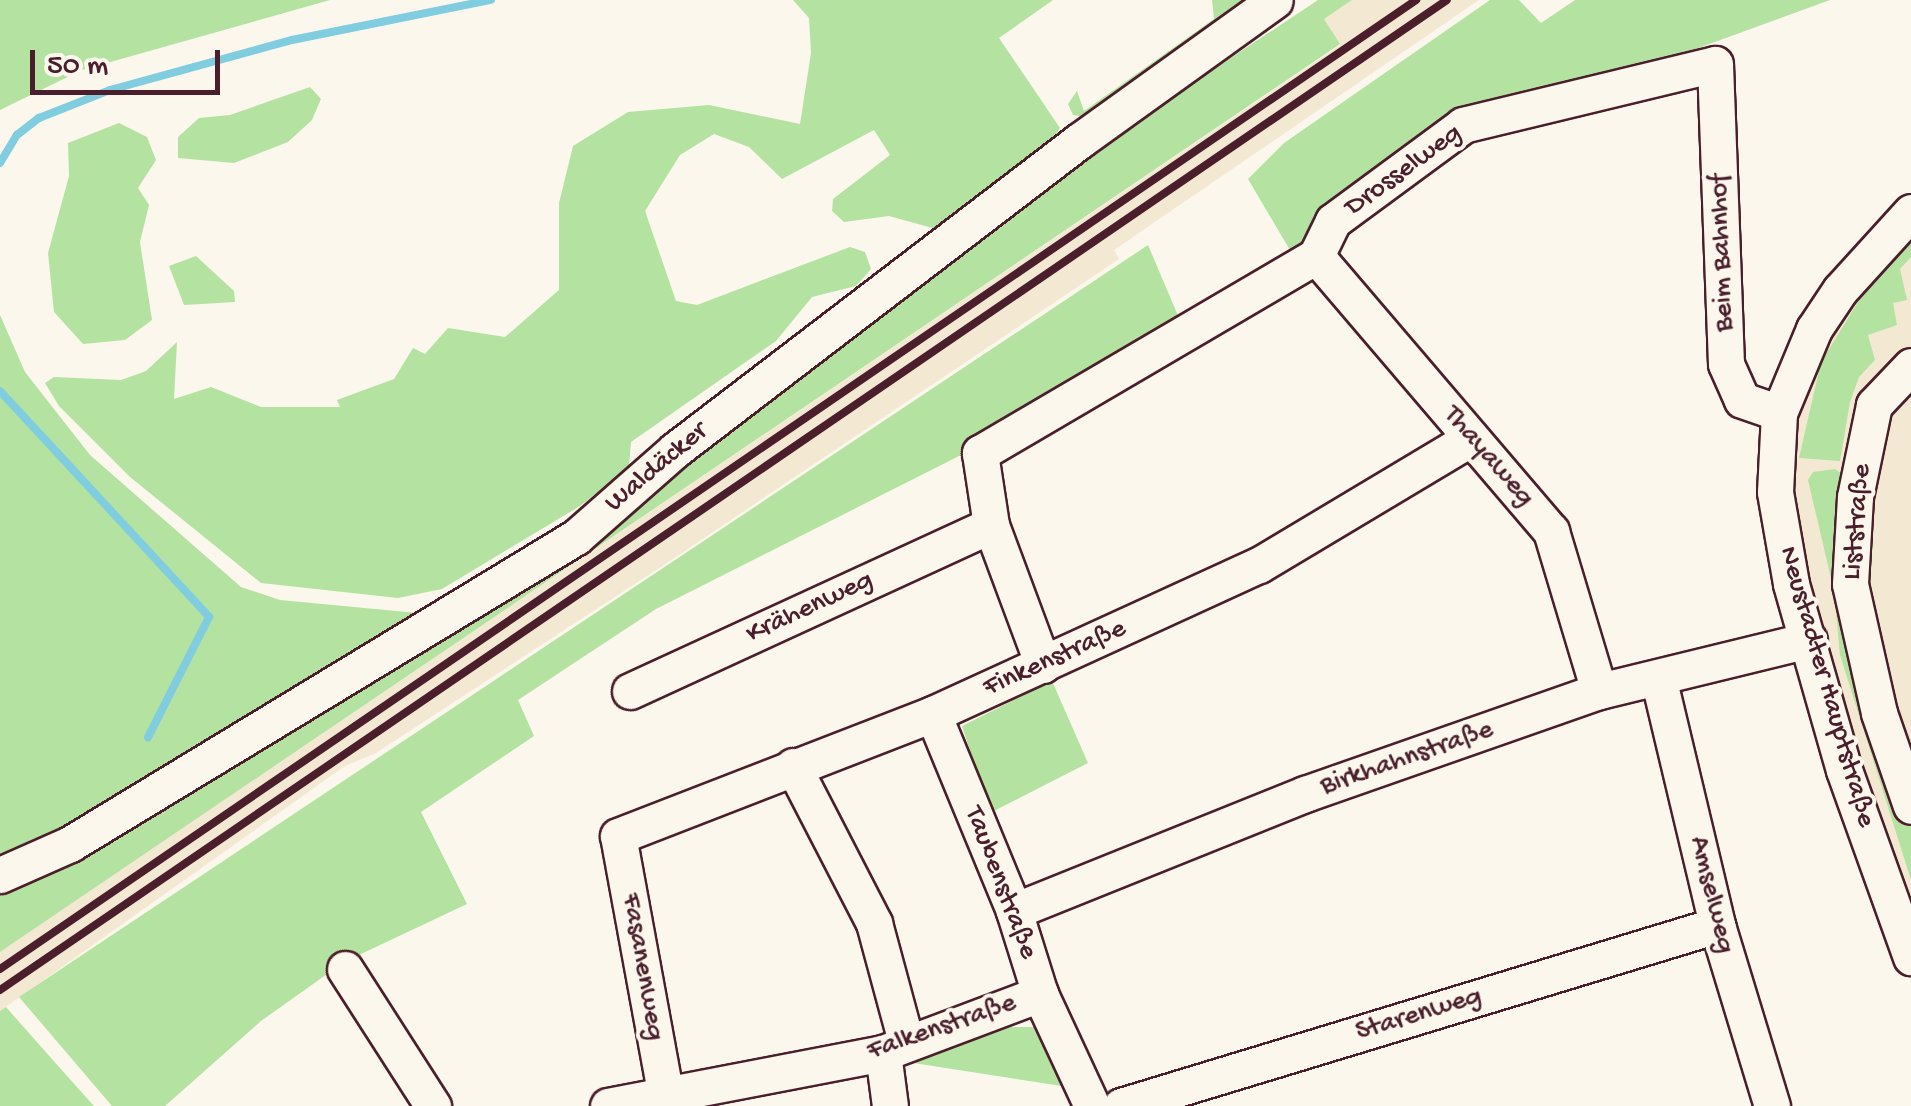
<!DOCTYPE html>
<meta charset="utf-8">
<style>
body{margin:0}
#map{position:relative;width:1911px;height:1106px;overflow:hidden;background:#fbf7ec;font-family:"Gochi Hand",sans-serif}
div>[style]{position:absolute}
.built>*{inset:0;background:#f3e8d2}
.green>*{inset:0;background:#b4e2a1}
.stream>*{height:8px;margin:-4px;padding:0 4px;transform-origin:4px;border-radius:4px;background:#80cde0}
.roads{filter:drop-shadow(2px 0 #4a1f2b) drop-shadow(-2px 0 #4a1f2b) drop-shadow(0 2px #4a1f2b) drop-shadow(0 -2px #4a1f2b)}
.minor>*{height:35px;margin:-17.5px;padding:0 17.5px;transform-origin:17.5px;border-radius:17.5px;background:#fbf7ec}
.rail>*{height:8px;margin:-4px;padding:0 4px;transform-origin:4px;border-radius:4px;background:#4a1f2b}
span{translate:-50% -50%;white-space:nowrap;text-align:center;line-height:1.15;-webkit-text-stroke:8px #fbf7ec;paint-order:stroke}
.street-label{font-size:28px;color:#4a1f2b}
.scale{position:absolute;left:30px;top:50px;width:190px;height:45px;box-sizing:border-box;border:5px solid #4a1f2b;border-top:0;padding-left:12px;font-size:30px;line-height:35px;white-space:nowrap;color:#4a1f2b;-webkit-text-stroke:8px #fbf7ec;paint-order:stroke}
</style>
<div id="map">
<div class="built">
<div style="clip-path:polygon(1352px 0,1479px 0,1114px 250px,1119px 259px,670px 561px,376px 753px,345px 766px,0 1011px,0 952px,1340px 45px,1324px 19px)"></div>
<div style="clip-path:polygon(1911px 212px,1911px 957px,1791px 584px,1793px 378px)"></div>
</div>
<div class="green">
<div style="clip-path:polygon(0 0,330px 0,82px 70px,0 110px)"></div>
<div style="clip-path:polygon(793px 0,1053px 0,999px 38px,1060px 128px,1042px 158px,936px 229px,889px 216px,844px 222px,832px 211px,833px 199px,890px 155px,874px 130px,782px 179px,749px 147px,714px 134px,680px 155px,645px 211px,676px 301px,697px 305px,850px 247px,865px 252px,871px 269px,856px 286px,812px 297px,776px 341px,631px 442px,629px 467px,580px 506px,442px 589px,398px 598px,261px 583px,130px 477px,59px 406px,45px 383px,54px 377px,121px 380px,146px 371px,177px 342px,174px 399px,211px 387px,261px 407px,340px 407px,337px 400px,394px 379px,413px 348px,425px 354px,448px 328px,505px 337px,559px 290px,559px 203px,573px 146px,628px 112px,709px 105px,800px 124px,811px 53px,809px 18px)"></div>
<div style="clip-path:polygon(1212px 0,1255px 0,1090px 118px,1073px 115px,1068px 104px,1077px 91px,1084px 111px,1214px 19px)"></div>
<div style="clip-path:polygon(1318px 0,1352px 0,1324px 19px,1340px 44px,0 952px,0 887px,460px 629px,578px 551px,678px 463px,1079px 159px)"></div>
<div style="clip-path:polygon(1490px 0,1519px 0,1541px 23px,1575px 0,1830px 0,1682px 54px,1544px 89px,1294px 257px,1248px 179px,1284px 143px)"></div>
<div style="clip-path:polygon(310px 87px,321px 99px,312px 120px,288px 142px,234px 163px,178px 158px,178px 137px,199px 118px,230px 115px)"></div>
<div style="clip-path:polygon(119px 123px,147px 137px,156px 160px,138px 188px,149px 205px,140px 242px,152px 320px,125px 340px,83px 344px,54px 312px,48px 253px,69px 176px,68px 143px)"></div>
<div style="clip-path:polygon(1911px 235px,1911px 257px,1900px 269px,1907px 300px,1893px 303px,1897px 325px,1868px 335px,1875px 360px,1859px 377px,1850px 402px,1840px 461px,1799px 458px,1821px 362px,1874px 276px)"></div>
<div style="clip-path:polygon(1148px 245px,1182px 325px,971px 450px,656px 609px,518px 700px,534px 736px,421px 812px,467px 904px,344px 962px,261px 1021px,165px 1106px,112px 1106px,19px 997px)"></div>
<div style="clip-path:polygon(196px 256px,234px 291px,235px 302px,184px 305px,169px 266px)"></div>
<div style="clip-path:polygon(0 315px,25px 372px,90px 455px,241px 587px,280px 600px,428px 614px,140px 793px,0 864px)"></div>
<div style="clip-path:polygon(1835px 469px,1842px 474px,1896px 789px,1911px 825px,1911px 880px,1840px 655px,1834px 591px,1808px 480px,1813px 472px)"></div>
<div style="clip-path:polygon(1052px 681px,1088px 763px,990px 813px,962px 726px)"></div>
<div style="clip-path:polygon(6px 1007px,51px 1058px,94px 1106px,0 1106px,0 1011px)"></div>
<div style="clip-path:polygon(1011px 1027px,1037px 1027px,1068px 1087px,907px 1062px)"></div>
</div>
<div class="stream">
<div style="left:0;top:163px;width:33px;rotate:-59deg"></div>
<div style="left:17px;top:135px;width:28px;rotate:-38deg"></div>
<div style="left:39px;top:118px;width:76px;rotate:-21.5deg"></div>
<div style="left:110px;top:90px;width:189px;rotate:-15.4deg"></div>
<div style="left:292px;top:40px;width:203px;rotate:-11.4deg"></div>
<div style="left:0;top:391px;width:308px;rotate:47.2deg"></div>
<div style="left:209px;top:617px;width:135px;rotate:116.9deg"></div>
</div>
<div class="roads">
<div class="minor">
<div style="left:1911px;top:212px;width:105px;rotate:132.3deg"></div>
<div style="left:1840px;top:290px;width:47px;rotate:123.7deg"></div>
<div style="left:1814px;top:329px;width:91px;rotate:112.6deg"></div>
<div style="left:1779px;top:413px;width:79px;rotate:92.9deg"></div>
<div style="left:1775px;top:492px;width:93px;rotate:80.1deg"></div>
<div style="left:1791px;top:584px;width:193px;rotate:74.1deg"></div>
<div style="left:1844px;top:770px;width:199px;rotate:70.3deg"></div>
<div style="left:1316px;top:256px;width:362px;rotate:49.5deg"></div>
<div style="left:1551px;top:531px;width:167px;rotate:73.3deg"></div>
<div style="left:1911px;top:366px;width:54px;rotate:133.5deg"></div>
<div style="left:1874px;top:405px;width:94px;rotate:101.7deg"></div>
<div style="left:1855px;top:497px;width:87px;rotate:93.3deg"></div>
<div style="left:1850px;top:584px;width:132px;rotate:77.3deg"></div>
<div style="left:1879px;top:713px;width:98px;rotate:71deg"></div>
<div style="left:1043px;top:665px;width:149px;rotate:-110.4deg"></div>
<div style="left:991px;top:525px;width:73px;rotate:-98.7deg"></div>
<div style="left:980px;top:453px;width:389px;rotate:-30.4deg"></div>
<div style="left:1316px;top:256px;width:39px;rotate:-64deg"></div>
<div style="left:1333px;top:221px;width:162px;rotate:-36.4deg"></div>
<div style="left:1463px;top:125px;width:259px;rotate:-13.6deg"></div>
<div style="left:1715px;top:64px;width:300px;rotate:87.9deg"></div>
<div style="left:1726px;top:364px;width:39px;rotate:66deg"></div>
<div style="left:1742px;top:400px;width:39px;rotate:19deg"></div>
<div style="left:1659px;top:681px;width:251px;rotate:76.6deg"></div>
<div style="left:1717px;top:925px;width:189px;rotate:73.1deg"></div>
<div style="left:630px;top:691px;width:397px;rotate:-24.7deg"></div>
<div style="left:933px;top:714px;width:213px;rotate:67.6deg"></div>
<div style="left:1014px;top:911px;width:87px;rotate:72.6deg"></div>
<div style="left:1040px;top:994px;width:123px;rotate:65.1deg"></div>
<div style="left:793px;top:766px;width:177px;rotate:62.7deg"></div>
<div style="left:874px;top:923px;width:123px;rotate:74.9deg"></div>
<div style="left:0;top:875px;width:77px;rotate:-23.9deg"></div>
<div style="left:70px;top:844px;width:592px;rotate:-31.25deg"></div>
<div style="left:576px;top:537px;width:132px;rotate:-41.3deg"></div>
<div style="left:675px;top:450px;width:509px;rotate:-37.41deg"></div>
<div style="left:1079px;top:141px;width:241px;rotate:-35.7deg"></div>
<div style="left:1014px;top:911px;width:314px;rotate:-21.9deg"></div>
<div style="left:1305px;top:794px;width:312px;rotate:-19.3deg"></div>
<div style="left:1599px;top:691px;width:216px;rotate:-13.7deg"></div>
<div style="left:345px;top:969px;width:163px;rotate:57.3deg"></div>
<div style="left:883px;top:1053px;width:53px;rotate:82.5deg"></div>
<div style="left:666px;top:1097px;width:265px;rotate:-100.4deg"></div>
<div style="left:618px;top:836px;width:338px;rotate:-21.2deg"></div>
<div style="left:933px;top:714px;width:358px;rotate:-24.6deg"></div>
<div style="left:1259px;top:565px;width:247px;rotate:-30.9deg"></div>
<div style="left:608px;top:1106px;width:280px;rotate:-10.9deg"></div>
<div style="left:883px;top:1053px;width:168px;rotate:-20.6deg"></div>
<div style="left:1121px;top:1106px;width:623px;rotate:-16.89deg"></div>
</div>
</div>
<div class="rail">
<div style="left:0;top:969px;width:1716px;rotate:-34.38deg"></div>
<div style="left:0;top:990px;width:1753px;rotate:-34.38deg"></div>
</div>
<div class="street-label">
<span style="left:1404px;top:171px;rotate:-36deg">Drosselweg</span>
<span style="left:1723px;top:253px;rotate:-92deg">Beim Bahnhof</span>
<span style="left:1488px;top:457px;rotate:49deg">Thayaweg</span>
<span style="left:657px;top:468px;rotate:-40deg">Waldäcker</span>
<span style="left:1858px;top:522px;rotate:-85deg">Liststraße</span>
<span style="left:810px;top:608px;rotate:-25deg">Krähenweg</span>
<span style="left:1055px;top:659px;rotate:-24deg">Finkenstraße</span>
<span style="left:1826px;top:687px;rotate:74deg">Neustadter Hauptstraße</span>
<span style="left:1407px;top:759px;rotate:-19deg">Birkhahnstraße</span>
<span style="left:1000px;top:883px;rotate:69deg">Taubenstraße</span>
<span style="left:1711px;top:895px;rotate:76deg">Amselweg</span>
<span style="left:642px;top:967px;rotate:80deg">Fasanenweg</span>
<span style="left:1419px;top:1015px;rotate:-17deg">Starenweg</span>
<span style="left:942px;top:1028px;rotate:-19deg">Falkenstraße</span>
</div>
<div class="scale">50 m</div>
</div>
